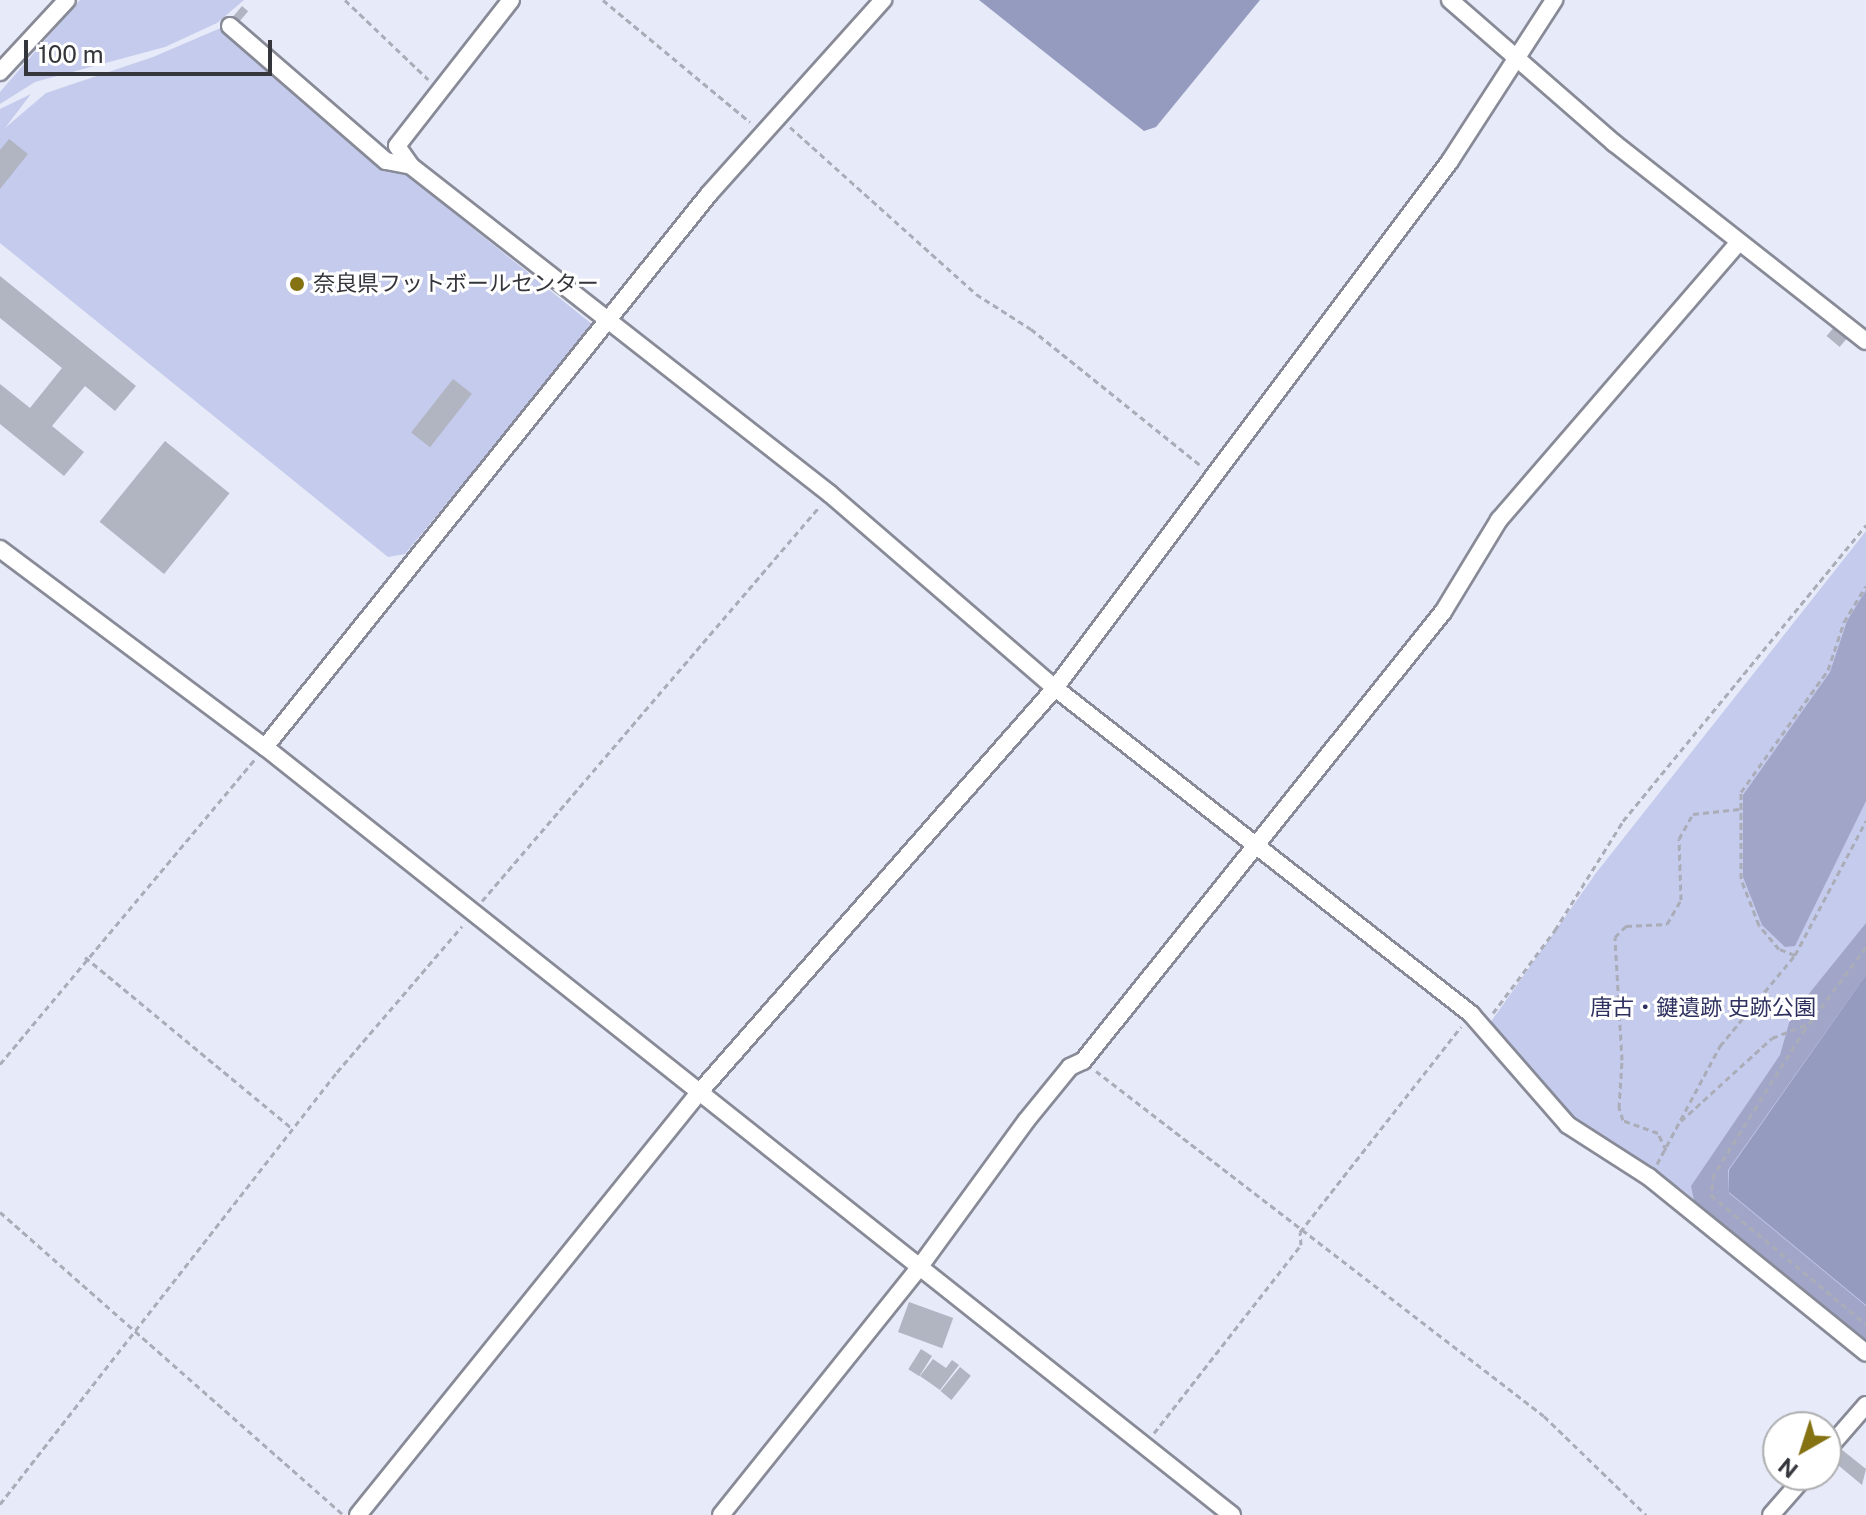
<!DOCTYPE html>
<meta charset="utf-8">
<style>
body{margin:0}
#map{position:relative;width:1866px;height:1515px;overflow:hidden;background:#e7eaf8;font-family:"Public Sans","Noto Sans JP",sans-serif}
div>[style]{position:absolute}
.green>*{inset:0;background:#c5cbec}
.forest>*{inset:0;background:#a1a6c9}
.water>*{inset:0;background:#959bbe}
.building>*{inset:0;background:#b1b4c1;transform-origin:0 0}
.path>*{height:3px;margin-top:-1.5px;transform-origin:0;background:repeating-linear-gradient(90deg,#aaacb7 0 6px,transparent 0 10px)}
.roads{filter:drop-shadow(2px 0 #888b97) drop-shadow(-2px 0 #888b97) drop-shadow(0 2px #888b97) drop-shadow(0 -2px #888b97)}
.minor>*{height:16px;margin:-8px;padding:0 8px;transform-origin:8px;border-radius:8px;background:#fff}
.dots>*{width:22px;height:22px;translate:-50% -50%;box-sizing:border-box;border:4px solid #fff;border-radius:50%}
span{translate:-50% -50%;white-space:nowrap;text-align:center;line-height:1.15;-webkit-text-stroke:6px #fff;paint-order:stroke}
.poi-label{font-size:22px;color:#35363c}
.left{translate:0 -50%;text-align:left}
.park-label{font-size:22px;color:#2e3160}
.north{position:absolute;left:1762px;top:1411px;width:80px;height:80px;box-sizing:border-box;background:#fff;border:2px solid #aeafb1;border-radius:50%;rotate:219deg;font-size:22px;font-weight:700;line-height:32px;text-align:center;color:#35363c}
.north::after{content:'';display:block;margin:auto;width:28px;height:36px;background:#847213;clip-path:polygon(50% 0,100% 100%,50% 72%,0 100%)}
.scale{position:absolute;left:24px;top:40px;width:248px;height:36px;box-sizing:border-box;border:4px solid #35363c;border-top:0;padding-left:10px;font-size:24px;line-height:28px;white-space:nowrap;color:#35363c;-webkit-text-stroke:6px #fff;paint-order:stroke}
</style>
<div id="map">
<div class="green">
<div style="clip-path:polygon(80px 0,244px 0,217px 23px,165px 47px,35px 82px,0 104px,0 92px)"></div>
<div style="clip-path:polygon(223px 27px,593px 325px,405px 554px,388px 557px,0 243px,0 109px,31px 94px,5px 128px,46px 93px,153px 57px)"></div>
<div style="clip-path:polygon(1866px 531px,1866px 1341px,1680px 1188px,1572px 1121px,1490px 1023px,1596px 873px)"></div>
</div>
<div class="forest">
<div style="clip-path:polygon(1866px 590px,1866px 801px,1795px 946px,1785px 947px,1762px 925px,1743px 877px,1743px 795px,1830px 672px,1847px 621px)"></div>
<div style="clip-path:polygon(1866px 923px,1866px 975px,1728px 1170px,1729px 1193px,1866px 1306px,1866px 1342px,1695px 1205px,1691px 1186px,1780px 1055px,1791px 1016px)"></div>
</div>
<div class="water">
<div style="clip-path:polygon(979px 0,1260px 0,1156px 127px,1144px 131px)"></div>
<div style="clip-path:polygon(1866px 975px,1866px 1305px,1729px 1192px,1729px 1170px)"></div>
</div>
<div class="building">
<div style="left:242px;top:6px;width:8px;height:14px;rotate:40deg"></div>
<div style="clip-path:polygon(9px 139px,28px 154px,0 189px,0 150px)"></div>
<div style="clip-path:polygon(0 276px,136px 386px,115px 411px,85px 386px,52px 426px,84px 452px,64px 476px,0 424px,0 384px,30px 408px,62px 368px,0 318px)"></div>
<div style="left:1835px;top:326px;width:17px;height:13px;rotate:40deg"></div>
<div style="left:453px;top:379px;width:24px;height:68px;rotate:38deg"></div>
<div style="left:165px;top:441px;width:83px;height:104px;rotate:39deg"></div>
<div style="left:909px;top:1302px;width:47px;height:32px;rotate:20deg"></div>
<div style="left:921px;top:1349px;width:13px;height:24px;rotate:32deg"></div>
<div style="clip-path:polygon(933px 1359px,946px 1368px,952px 1360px,959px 1365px,940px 1390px,920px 1376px)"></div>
<div style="left:960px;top:1367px;width:14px;height:31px;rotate:39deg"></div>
<div style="clip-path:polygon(1841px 1449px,1866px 1469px,1862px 1485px,1838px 1465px,1831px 1473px,1826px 1469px)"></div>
</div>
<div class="path">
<div style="left:345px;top:0;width:115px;rotate:43.6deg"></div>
<div style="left:603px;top:0;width:191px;rotate:39.7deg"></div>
<div style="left:790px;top:127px;width:250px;rotate:41.9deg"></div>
<div style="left:976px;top:294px;width:65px;rotate:32.5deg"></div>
<div style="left:1031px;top:329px;width:217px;rotate:38.8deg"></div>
<div style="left:482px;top:901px;width:520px;rotate:-49.45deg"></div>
<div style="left:1866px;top:947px;width:102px;rotate:126.6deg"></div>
<div style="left:1805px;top:1029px;width:171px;rotate:122.1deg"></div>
<div style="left:1714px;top:1174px;width:21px;rotate:98deg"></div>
<div style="left:1711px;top:1195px;width:202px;rotate:39.8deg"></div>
<div style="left:1795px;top:955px;width:17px;rotate:-159deg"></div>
<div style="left:1779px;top:949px;width:31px;rotate:-130deg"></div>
<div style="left:1759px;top:925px;width:49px;rotate:-111.4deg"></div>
<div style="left:1741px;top:879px;width:87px;rotate:-90deg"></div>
<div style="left:1741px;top:792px;width:150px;rotate:-54.5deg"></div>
<div style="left:1828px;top:670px;width:51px;rotate:-71.6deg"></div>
<div style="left:1844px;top:622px;width:42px;rotate:-58.6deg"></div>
<div style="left:85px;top:957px;width:268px;rotate:39.6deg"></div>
<div style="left:1493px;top:1013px;width:104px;rotate:-53.2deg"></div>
<div style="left:1555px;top:930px;width:128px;rotate:-58deg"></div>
<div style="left:1623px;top:821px;width:383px;rotate:-50.6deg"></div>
<div style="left:0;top:1064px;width:398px;rotate:-50.1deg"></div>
<div style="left:1096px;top:1071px;width:565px;rotate:37.6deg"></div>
<div style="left:1544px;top:1416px;width:142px;rotate:44.1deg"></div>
<div style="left:1681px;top:1121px;width:123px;rotate:-42.4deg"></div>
<div style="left:1772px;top:1038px;width:41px;rotate:-21.5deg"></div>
<div style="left:1666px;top:1150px;width:19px;rotate:-115deg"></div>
<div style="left:1658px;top:1133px;width:37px;rotate:-160deg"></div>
<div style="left:1623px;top:1120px;width:13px;rotate:-108deg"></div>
<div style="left:1619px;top:1108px;width:48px;rotate:-86.4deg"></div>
<div style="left:1622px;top:1060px;width:123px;rotate:-93.3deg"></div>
<div style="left:1615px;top:937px;width:16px;rotate:-45deg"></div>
<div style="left:1626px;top:926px;width:41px;rotate:-2.8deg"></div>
<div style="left:1667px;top:924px;width:28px;rotate:-60deg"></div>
<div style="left:1681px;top:900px;width:61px;rotate:-91.9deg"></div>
<div style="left:1679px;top:839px;width:29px;rotate:-61deg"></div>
<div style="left:1693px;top:814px;width:47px;rotate:-6.1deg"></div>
<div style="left:1657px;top:1164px;width:134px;rotate:-61.9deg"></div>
<div style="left:1720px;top:1046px;width:118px;rotate:-50.5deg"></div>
<div style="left:1795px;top:955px;width:152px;rotate:-62.1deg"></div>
<div style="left:0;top:1212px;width:456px;rotate:41.4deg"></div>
<div style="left:1154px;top:1433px;width:239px;rotate:-52deg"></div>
<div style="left:1301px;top:1245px;width:13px;rotate:-94deg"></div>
<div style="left:1300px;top:1232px;width:261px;rotate:-51.9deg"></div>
<div style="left:0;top:1504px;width:548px;rotate:-52.04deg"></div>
<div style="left:337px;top:1072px;width:192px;rotate:-49.4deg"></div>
</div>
<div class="roads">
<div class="minor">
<div style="left:511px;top:0;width:185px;rotate:128deg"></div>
<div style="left:397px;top:146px;width:24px;rotate:55deg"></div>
<div style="left:411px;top:166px;width:532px;rotate:38.05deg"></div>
<div style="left:830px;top:494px;width:297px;rotate:40.8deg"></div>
<div style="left:1055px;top:688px;width:529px;rotate:38.08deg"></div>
<div style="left:1471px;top:1014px;width:147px;rotate:48.9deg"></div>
<div style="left:1568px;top:1125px;width:96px;rotate:32.7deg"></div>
<div style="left:1649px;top:1177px;width:279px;rotate:39deg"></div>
<div style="left:1450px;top:0;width:218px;rotate:41.1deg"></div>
<div style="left:1614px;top:143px;width:320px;rotate:38.2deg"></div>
<div style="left:230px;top:26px;width:206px;rotate:40.9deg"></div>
<div style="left:386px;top:161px;width:25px;rotate:11deg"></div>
<div style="left:0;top:72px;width:98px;rotate:-47.1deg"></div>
<div style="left:0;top:549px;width:331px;rotate:36.8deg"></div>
<div style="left:265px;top:747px;width:1235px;rotate:38.46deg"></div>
<div style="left:265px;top:747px;width:709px;rotate:-51.24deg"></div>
<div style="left:709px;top:194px;width:261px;rotate:-48.1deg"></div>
<div style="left:1826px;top:1451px;width:61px;rotate:-49deg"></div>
<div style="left:358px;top:1515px;width:540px;rotate:-51.09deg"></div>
<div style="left:697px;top:1095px;width:542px;rotate:-48.66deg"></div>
<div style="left:1055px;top:688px;width:659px;rotate:-53.15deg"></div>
<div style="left:1450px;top:161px;width:192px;rotate:-57.1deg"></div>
<div style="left:721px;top:1515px;width:320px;rotate:-51.3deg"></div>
<div style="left:921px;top:1265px;width:178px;rotate:-53.9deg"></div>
<div style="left:1026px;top:1121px;width:70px;rotate:-50.8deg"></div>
<div style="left:1070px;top:1067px;width:14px;rotate:-25deg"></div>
<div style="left:1083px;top:1061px;width:576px;rotate:-51.28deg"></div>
<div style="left:1443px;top:612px;width:108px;rotate:-58.7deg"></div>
<div style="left:1499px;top:520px;width:364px;rotate:-49.2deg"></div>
<div style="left:1771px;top:1515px;width:53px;rotate:-48.8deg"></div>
</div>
</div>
<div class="dots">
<div style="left:297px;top:284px;background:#847213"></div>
</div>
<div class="poi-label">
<span class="left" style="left:313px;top:284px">奈良県フットボールセンター</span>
</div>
<div class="park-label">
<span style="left:1703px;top:1008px">唐古・鍵遺跡 史跡公園</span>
</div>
<div class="north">N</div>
<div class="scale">100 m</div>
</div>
